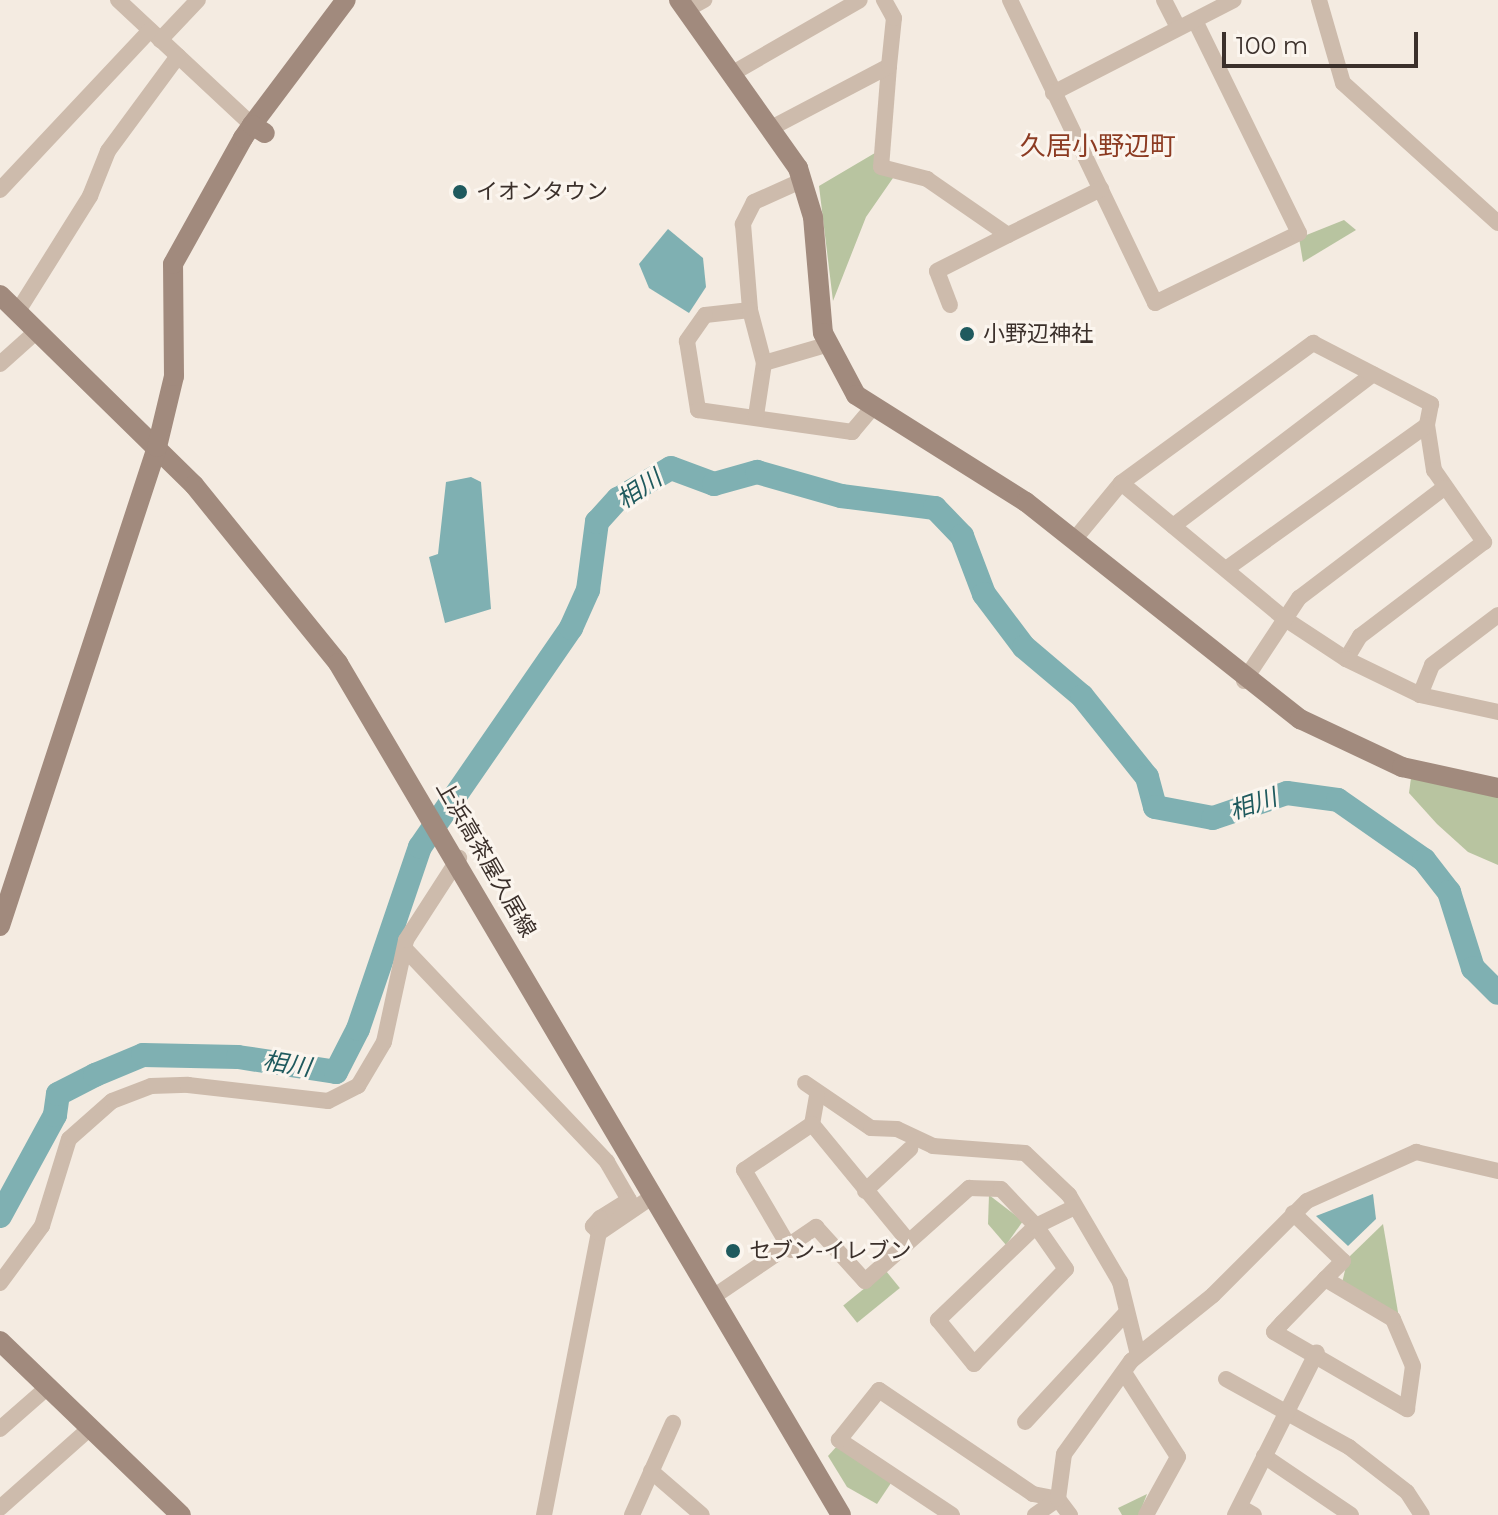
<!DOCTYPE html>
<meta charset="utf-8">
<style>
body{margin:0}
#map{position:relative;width:1498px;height:1515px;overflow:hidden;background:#f4ebe1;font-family:Montserrat,"Noto Sans JP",sans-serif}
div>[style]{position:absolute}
.green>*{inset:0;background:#b8c4a0;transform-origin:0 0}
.water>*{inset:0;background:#7fb0b2}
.river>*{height:24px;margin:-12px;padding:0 12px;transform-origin:12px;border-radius:12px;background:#7fb0b2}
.street>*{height:16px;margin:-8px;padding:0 8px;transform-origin:8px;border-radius:8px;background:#cdbbac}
.secondary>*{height:20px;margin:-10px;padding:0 10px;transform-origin:10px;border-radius:10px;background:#a18a7d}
.dots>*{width:22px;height:22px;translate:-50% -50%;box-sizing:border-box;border:4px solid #fbf5ee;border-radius:50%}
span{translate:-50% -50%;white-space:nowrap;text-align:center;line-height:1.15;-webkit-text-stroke:6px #fbf5ee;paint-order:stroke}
.poi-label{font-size:22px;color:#3b302b}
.left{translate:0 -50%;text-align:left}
.street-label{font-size:22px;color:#3b302b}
.water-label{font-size:24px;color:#1f5a5e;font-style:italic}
.quarter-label{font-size:26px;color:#8c3b22}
.scale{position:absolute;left:1222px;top:32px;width:196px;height:36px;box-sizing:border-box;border:4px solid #3b302b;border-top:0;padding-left:10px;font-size:24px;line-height:28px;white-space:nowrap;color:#3b302b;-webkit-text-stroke:6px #fbf5ee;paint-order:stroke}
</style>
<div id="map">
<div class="green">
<div style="clip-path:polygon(880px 150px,893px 178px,866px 217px,833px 301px,819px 186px)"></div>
<div style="clip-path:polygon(1344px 220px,1356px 230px,1303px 262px,1299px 238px)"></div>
<div style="clip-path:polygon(1411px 778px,1498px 794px,1498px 865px,1468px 852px,1437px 824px,1409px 793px)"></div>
<div style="clip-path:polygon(989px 1195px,1023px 1221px,1006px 1245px,988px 1224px)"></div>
<div style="clip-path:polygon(1383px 1224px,1399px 1318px,1342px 1283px,1348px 1258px)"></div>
<div style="left:886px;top:1271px;width:22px;height:55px;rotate:51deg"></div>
<div style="clip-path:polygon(837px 1446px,891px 1483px,877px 1504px,847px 1487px,828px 1456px)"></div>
<div style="clip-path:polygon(1147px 1494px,1139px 1515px,1122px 1515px,1118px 1508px)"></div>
</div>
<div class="water">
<div style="clip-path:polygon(668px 229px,703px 258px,706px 287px,689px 313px,649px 288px,639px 264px)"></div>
<div style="clip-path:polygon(471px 477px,481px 482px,491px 609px,445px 623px,429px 557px,438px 554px,446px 482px)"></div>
<div style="clip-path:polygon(1373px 1194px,1376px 1219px,1348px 1246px,1316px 1216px)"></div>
</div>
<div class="river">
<div style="left:0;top:1216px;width:115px;rotate:-61.4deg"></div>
<div style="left:55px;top:1115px;width:21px;rotate:-82deg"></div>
<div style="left:58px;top:1094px;width:42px;rotate:-27.2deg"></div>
<div style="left:95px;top:1075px;width:52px;rotate:-22.6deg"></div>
<div style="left:143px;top:1055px;width:95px;rotate:1.2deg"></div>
<div style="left:238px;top:1057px;width:99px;rotate:8.7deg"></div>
<div style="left:336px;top:1072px;width:48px;rotate:-62.9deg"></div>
<div style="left:358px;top:1029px;width:192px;rotate:-71.2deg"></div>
<div style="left:420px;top:847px;width:266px;rotate:-55.4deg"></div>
<div style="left:571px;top:628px;width:42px;rotate:-65.9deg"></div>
<div style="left:588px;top:590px;width:69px;rotate:-82.5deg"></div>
<div style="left:597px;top:522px;width:31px;rotate:-48deg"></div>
<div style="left:618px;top:499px;width:61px;rotate:-30.3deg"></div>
<div style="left:671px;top:468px;width:46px;rotate:20.4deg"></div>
<div style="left:714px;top:484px;width:45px;rotate:-15.6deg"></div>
<div style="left:757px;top:472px;width:87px;rotate:15.9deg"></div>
<div style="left:841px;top:496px;width:95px;rotate:7.3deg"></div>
<div style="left:935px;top:508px;width:39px;rotate:46deg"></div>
<div style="left:962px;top:536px;width:62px;rotate:69.2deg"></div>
<div style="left:984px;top:594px;width:66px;rotate:53deg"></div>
<div style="left:1024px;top:647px;width:76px;rotate:40.2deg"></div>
<div style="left:1082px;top:696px;width:104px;rotate:51.3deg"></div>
<div style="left:1147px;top:777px;width:31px;rotate:75deg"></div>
<div style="left:1155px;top:807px;width:59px;rotate:10.7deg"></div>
<div style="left:1213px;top:818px;width:78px;rotate:-18.7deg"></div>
<div style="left:1287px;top:793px;width:51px;rotate:7.8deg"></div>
<div style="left:1338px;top:800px;width:105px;rotate:34.9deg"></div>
<div style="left:1424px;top:860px;width:41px;rotate:52deg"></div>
<div style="left:1449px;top:892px;width:80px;rotate:72.5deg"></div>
<div style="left:1473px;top:968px;width:35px;rotate:45deg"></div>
</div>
<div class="street">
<div style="left:118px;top:0;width:183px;rotate:43deg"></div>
<div style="left:1010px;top:0;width:336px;rotate:64.4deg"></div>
<div style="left:1155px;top:303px;width:160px;rotate:-25.9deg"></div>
<div style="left:1299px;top:233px;width:236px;rotate:-116.1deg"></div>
<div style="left:1164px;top:0;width:31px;rotate:63deg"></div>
<div style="left:1319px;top:0;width:86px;rotate:73.9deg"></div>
<div style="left:1343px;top:83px;width:209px;rotate:42.1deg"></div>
<div style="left:686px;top:10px;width:21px;rotate:-29deg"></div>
<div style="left:160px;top:40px;width:55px;rotate:-46.5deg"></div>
<div style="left:889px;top:66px;width:101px;rotate:94.5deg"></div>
<div style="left:881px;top:167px;width:48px;rotate:14.6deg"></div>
<div style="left:927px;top:179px;width:98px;rotate:34.7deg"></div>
<div style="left:1008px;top:235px;width:104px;rotate:-26.3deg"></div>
<div style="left:733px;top:73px;width:146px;rotate:-29.9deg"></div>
<div style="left:1053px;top:93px;width:203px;rotate:-27.2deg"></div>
<div style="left:773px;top:127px;width:131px;rotate:-27.7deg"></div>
<div style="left:889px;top:66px;width:48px;rotate:-84.1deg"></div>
<div style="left:894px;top:18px;width:21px;rotate:-119deg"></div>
<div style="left:803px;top:180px;width:54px;rotate:155.8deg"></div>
<div style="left:754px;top:202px;width:25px;rotate:117deg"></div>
<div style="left:743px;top:224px;width:86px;rotate:85.3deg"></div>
<div style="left:750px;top:310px;width:45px;rotate:173.7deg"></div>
<div style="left:705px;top:315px;width:32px;rotate:125deg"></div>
<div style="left:687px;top:341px;width:70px;rotate:80.9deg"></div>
<div style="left:698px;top:410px;width:156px;rotate:8.1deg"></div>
<div style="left:852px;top:432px;width:30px;rotate:-50deg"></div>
<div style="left:0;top:190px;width:219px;rotate:-46.8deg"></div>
<div style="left:950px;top:305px;width:36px;rotate:-111deg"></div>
<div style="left:937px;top:271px;width:80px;rotate:-26.9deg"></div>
<div style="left:750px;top:310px;width:55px;rotate:75.2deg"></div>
<div style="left:764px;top:363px;width:54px;rotate:98.6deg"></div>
<div style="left:18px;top:311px;width:136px;rotate:-57.9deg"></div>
<div style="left:90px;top:196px;width:48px;rotate:-68.2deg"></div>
<div style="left:108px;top:151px;width:118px;rotate:-53.6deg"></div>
<div style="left:764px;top:363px;width:65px;rotate:-16.2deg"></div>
<div style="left:0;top:364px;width:51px;rotate:-41.8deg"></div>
<div style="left:1173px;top:526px;width:251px;rotate:-37.2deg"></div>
<div style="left:1074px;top:540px;width:74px;rotate:-50.5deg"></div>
<div style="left:1121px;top:483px;width:238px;rotate:-36.1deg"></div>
<div style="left:1313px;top:343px;width:133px;rotate:27.3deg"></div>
<div style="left:1431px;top:404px;width:21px;rotate:101deg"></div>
<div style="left:1427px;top:425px;width:46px;rotate:81.2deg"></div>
<div style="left:1434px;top:470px;width:88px;rotate:55.2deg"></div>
<div style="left:1484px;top:542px;width:156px;rotate:142.8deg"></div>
<div style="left:1360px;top:636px;width:27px;rotate:121deg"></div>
<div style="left:1346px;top:659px;width:73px;rotate:-146.7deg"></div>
<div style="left:1285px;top:619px;width:213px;rotate:-140.3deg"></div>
<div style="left:1226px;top:569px;width:247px;rotate:-35.6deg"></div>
<div style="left:1346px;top:659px;width:82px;rotate:25.9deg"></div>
<div style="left:1420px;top:695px;width:80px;rotate:12.3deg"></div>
<div style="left:1244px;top:681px;width:100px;rotate:-56.5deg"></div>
<div style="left:1299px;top:598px;width:182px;rotate:-37.2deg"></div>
<div style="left:1420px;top:695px;width:32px;rotate:-68deg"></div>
<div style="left:1432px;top:665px;width:83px;rotate:-37.1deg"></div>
<div style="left:407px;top:951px;width:291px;rotate:46.5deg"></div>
<div style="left:607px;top:1162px;width:44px;rotate:59.9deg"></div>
<div style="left:629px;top:1200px;width:34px;rotate:148deg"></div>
<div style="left:600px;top:1218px;width:11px;rotate:131deg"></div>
<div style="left:593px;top:1226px;width:9px;rotate:49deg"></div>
<div style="left:805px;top:1083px;width:80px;rotate:34.3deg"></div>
<div style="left:871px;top:1128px;width:26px;rotate:2deg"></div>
<div style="left:897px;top:1129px;width:40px;rotate:25deg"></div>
<div style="left:933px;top:1146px;width:92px;rotate:4.4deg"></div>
<div style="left:1025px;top:1153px;width:61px;rotate:43.7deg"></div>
<div style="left:1069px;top:1195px;width:101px;rotate:59.6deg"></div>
<div style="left:1120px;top:1282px;width:75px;rotate:76.1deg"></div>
<div style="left:817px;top:1096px;width:28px;rotate:100deg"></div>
<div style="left:812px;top:1124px;width:151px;rotate:50.6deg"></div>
<div style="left:865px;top:1191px;width:62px;rotate:-43deg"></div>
<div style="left:1293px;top:1213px;width:69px;rotate:43.8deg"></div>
<div style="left:1343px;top:1261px;width:25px;rotate:135deg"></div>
<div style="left:1325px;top:1279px;width:62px;rotate:134.3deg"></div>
<div style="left:1282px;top:1323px;width:12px;rotate:132deg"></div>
<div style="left:1274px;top:1332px;width:154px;rotate:30.1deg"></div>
<div style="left:1407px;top:1409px;width:43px;rotate:-82.1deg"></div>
<div style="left:1413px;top:1366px;width:51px;rotate:-113.1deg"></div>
<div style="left:1393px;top:1319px;width:79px;rotate:-149.5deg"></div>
<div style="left:791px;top:1250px;width:93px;rotate:-120.4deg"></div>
<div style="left:744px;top:1170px;width:82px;rotate:-34.1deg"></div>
<div style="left:0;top:1283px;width:71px;rotate:-53.6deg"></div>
<div style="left:42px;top:1226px;width:91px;rotate:-72.8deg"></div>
<div style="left:69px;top:1139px;width:57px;rotate:-41.5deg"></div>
<div style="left:112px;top:1101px;width:42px;rotate:-21deg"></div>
<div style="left:151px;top:1086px;width:37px;rotate:-2deg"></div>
<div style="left:188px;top:1085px;width:141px;rotate:6.5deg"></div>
<div style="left:328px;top:1101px;width:34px;rotate:-27deg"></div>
<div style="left:358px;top:1086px;width:51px;rotate:-59.4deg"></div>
<div style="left:384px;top:1042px;width:104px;rotate:-77.8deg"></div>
<div style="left:406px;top:940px;width:98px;rotate:-57.1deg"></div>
<div style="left:713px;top:1297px;width:125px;rotate:-34.2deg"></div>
<div style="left:816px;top:1227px;width:73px;rotate:47.8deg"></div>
<div style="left:865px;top:1281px;width:140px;rotate:-41.8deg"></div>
<div style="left:969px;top:1188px;width:32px;rotate:2deg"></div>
<div style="left:1001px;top:1189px;width:51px;rotate:46.6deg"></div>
<div style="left:1036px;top:1226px;width:136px;rotate:136.2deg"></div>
<div style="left:938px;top:1320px;width:57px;rotate:50.7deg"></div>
<div style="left:974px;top:1364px;width:132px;rotate:-45.9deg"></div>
<div style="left:1066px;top:1269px;width:52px;rotate:-124.9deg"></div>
<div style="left:1036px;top:1226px;width:43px;rotate:-26deg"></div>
<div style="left:1125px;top:1374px;width:98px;rotate:57.4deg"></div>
<div style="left:1178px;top:1457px;width:66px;rotate:118.9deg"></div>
<div style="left:1226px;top:1379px;width:141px;rotate:28.9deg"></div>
<div style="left:1349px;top:1447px;width:73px;rotate:37.8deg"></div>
<div style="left:1407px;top:1492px;width:27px;rotate:57deg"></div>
<div style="left:1025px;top:1422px;width:149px;rotate:-47.2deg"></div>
<div style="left:0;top:1429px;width:64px;rotate:-41.2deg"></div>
<div style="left:1264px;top:1456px;width:105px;rotate:34.1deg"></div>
<div style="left:651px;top:1471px;width:67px;rotate:40.8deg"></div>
<div style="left:1240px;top:1507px;width:16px;rotate:30deg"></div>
<div style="left:0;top:1508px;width:119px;rotate:-41.6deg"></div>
<div style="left:544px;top:1515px;width:287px;rotate:-79deg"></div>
<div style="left:599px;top:1233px;width:65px;rotate:-34.4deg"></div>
<div style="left:632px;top:1515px;width:101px;rotate:-66deg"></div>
<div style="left:952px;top:1515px;width:136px;rotate:-146.4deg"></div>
<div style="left:839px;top:1440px;width:64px;rotate:-51.3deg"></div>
<div style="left:879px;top:1390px;width:186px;rotate:34deg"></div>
<div style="left:1033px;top:1494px;width:25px;rotate:11deg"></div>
<div style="left:1035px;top:1515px;width:28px;rotate:-35deg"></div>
<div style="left:1070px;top:1515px;width:20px;rotate:-127deg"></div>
<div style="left:1058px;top:1499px;width:45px;rotate:-82.4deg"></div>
<div style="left:1064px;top:1454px;width:115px;rotate:-54.2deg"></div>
<div style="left:1131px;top:1361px;width:105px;rotate:-38.8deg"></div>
<div style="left:1213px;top:1295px;width:133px;rotate:-45deg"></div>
<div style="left:1307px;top:1201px;width:120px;rotate:-24.2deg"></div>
<div style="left:1416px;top:1152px;width:84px;rotate:13deg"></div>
<div style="left:1235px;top:1515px;width:182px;rotate:-63.3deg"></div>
</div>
<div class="secondary">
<div style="left:679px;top:0;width:206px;rotate:54.7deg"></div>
<div style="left:798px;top:168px;width:51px;rotate:73deg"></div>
<div style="left:813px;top:217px;width:116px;rotate:85.1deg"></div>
<div style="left:823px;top:333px;width:70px;rotate:62deg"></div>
<div style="left:856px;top:395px;width:201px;rotate:32.2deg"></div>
<div style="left:1026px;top:502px;width:350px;rotate:38.4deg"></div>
<div style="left:1300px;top:719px;width:113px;rotate:25.2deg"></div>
<div style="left:1402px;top:767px;width:98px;rotate:12.3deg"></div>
<div style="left:252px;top:125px;width:156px;rotate:-53.1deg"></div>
<div style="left:0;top:295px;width:272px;rotate:44.4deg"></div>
<div style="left:194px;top:485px;width:229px;rotate:51deg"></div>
<div style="left:338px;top:663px;width:989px;rotate:59.44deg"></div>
<div style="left:0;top:926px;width:504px;rotate:-71.85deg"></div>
<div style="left:157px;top:447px;width:73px;rotate:-76.5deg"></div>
<div style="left:174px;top:376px;width:112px;rotate:-90.5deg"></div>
<div style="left:173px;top:264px;width:144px;rotate:-60.9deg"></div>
<div style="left:243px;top:138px;width:16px;rotate:-55deg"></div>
<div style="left:252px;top:125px;width:15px;rotate:32deg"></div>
<div style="left:0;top:1341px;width:251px;rotate:43.9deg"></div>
</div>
<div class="dots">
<div style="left:460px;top:192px;background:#1f5a5e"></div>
<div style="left:967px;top:334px;background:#1f5a5e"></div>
<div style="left:733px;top:1251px;background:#1f5a5e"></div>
</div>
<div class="poi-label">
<span class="left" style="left:476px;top:192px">イオンタウン</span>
<span class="left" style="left:983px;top:334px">小野辺神社</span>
<span class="left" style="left:749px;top:1251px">セブン-イレブン</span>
</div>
<div class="street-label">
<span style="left:486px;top:859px;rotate:60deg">上浜高茶屋久居線</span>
</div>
<div class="water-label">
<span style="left:639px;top:489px;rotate:-34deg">相川</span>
<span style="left:1253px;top:804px;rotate:-19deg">相川</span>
<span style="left:287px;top:1064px;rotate:9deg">相川</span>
</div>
<div class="quarter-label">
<span style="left:1098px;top:147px">久居小野辺町</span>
</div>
<div class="scale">100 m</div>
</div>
